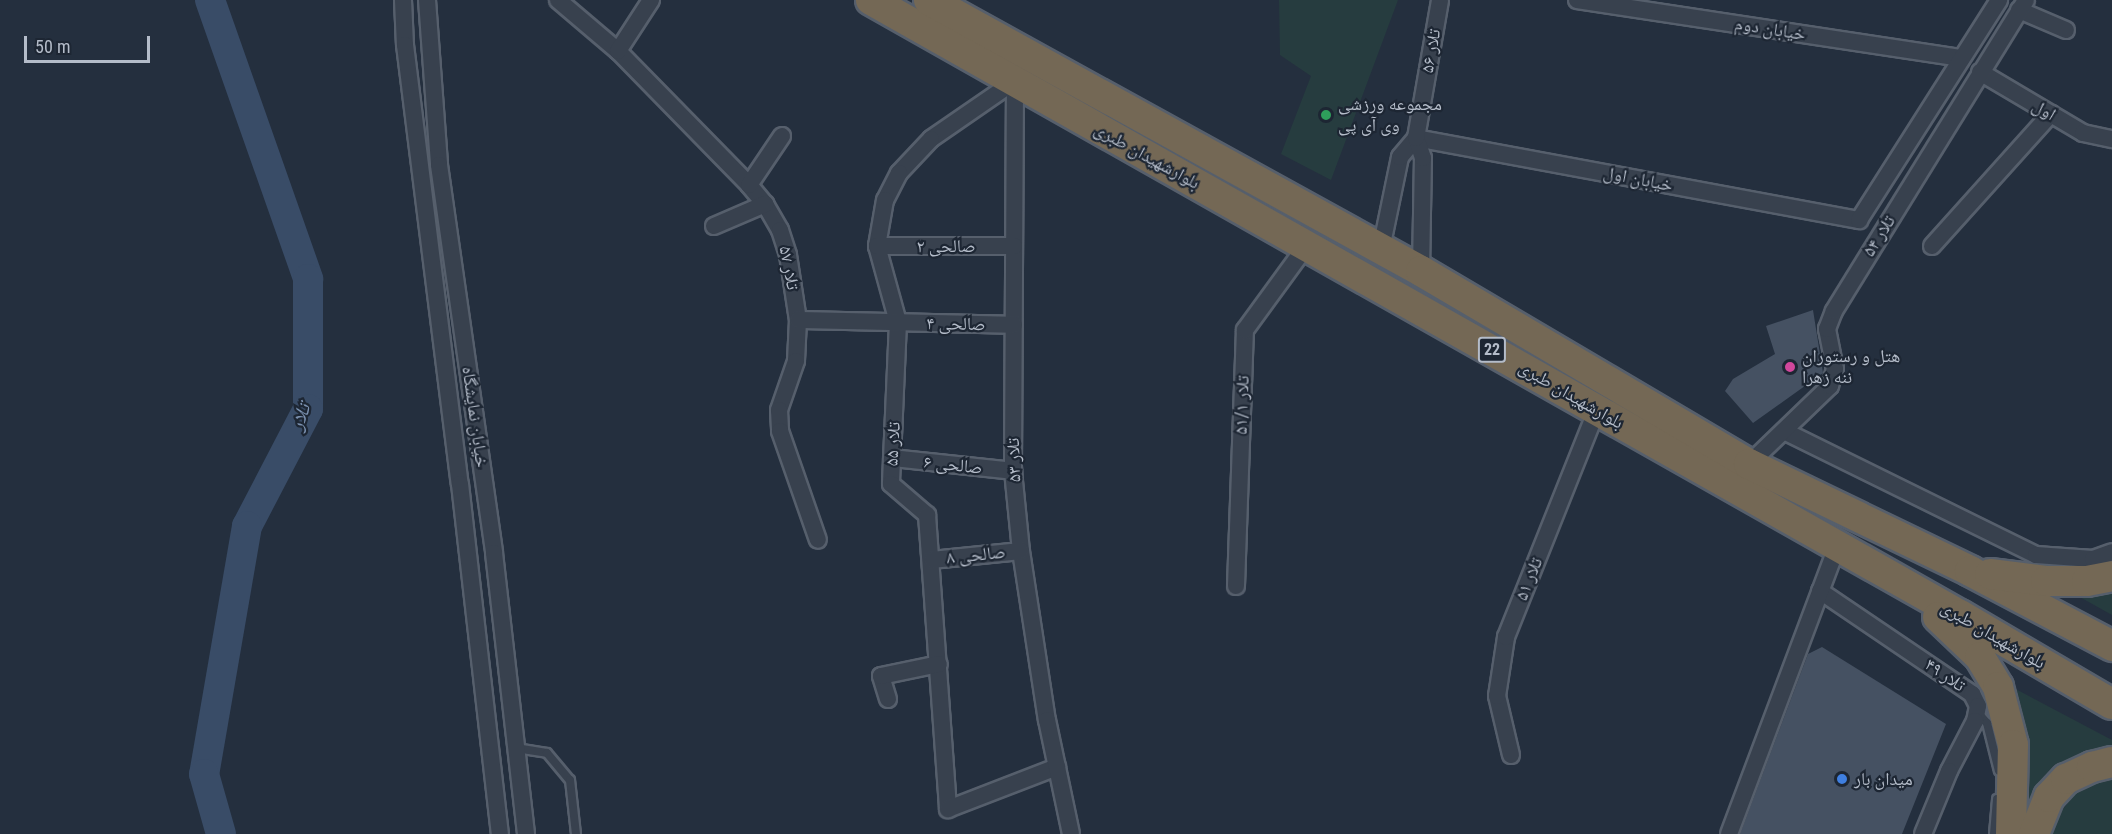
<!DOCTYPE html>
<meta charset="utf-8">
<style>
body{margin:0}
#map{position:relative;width:2112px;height:834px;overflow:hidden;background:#242f3e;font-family:"Roboto Condensed","Noto Naskh Arabic",sans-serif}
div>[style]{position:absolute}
.green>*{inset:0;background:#263c3f}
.river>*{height:30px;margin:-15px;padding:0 15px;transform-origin:15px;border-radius:15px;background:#394c67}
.building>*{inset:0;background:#455162}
.roads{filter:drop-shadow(2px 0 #565f6c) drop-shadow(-2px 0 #565f6c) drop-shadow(0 2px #565f6c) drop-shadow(0 -2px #565f6c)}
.lane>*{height:8px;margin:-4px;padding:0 4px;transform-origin:4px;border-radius:4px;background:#38414e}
.street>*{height:16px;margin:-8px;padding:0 8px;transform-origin:8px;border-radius:8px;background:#38414e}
.highway>*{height:30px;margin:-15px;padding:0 15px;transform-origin:15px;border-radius:15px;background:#746855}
.dots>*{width:16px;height:16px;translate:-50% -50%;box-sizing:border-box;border:3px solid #1d2633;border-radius:50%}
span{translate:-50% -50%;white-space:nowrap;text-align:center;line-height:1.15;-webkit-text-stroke:4.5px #1d2633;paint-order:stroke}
.shield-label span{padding:2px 4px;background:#1d2633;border:2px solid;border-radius:4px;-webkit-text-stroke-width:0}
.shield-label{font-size:16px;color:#b4bcc9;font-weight:700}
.street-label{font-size:18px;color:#b4bcc9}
.poi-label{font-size:18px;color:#b4bcc9}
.left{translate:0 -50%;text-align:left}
.water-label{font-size:20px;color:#7c92b1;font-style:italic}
.scale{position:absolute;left:24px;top:36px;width:126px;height:27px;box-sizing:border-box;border:3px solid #b4bcc9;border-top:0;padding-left:8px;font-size:18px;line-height:21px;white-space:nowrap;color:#b4bcc9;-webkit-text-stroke:4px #1d2633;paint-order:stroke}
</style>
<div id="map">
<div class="green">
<div style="clip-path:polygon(1279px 0,1398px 0,1331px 180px,1281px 154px,1311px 76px,1280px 55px)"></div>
<div style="clip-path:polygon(2112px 588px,2112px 615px,2078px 596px)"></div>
<div style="clip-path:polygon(2008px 685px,2112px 740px,2112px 750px,2025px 834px)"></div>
<div style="clip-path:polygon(2112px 778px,2112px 834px,2051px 834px,2060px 813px,2078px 789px)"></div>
</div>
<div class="river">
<div style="left:210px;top:0;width:296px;rotate:70.6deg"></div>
<div style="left:308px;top:279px;width:130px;rotate:90deg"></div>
<div style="left:308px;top:409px;width:132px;rotate:117.5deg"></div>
<div style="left:247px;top:526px;width:252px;rotate:99.8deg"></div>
<div style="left:204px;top:774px;width:62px;rotate:74.2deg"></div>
</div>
<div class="building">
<div style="clip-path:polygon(1813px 310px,1823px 373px,1753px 423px,1725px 391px,1733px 379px,1775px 354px,1766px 326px)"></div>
<div style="clip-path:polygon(1822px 647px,1946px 724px,1902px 834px,1740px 834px,1808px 654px)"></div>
</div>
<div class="roads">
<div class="lane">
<div style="left:1977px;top:712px;width:15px;rotate:48deg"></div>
<div style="left:1987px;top:723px;width:49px;rotate:76deg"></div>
<div style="left:516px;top:748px;width:31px;rotate:9deg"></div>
<div style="left:547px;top:753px;width:35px;rotate:50deg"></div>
<div style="left:570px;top:780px;width:54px;rotate:83.7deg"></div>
<div style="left:1994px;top:834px;width:35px;rotate:-85deg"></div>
</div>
<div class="street">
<div style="left:403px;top:0;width:45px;rotate:87.5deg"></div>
<div style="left:405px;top:45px;width:442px;rotate:82.9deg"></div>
<div style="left:460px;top:484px;width:352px;rotate:83.5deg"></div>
<div style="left:427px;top:0;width:165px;rotate:85.8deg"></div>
<div style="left:439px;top:165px;width:392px;rotate:81.9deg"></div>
<div style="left:494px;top:553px;width:283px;rotate:83.5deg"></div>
<div style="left:558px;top:0;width:79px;rotate:40.4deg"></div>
<div style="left:618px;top:51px;width:187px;rotate:45.6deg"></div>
<div style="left:749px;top:185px;width:25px;rotate:50deg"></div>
<div style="left:765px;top:204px;width:30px;rotate:60deg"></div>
<div style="left:780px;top:230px;width:26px;rotate:72deg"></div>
<div style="left:788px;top:255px;width:66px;rotate:81.3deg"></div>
<div style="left:798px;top:320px;width:41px;rotate:92.8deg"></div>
<div style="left:796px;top:361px;width:52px;rotate:109.1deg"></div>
<div style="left:779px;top:410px;width:21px;rotate:87deg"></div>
<div style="left:780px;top:431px;width:115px;rotate:70.8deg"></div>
<div style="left:1577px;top:0;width:389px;rotate:8.6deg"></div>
<div style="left:2019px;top:10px;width:51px;rotate:23.1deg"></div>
<div style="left:618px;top:51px;width:61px;rotate:-57.1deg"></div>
<div style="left:1980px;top:72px;width:120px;rotate:30.6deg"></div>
<div style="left:2083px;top:133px;width:30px;rotate:12deg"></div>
<div style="left:1015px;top:81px;width:102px;rotate:145.4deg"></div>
<div style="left:931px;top:139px;width:47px;rotate:133.3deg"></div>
<div style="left:899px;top:173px;width:30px;rotate:117deg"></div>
<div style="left:885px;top:200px;width:47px;rotate:99.9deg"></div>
<div style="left:877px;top:246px;width:79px;rotate:74.6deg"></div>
<div style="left:898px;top:322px;width:162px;rotate:92.5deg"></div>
<div style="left:891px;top:484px;width:48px;rotate:40.7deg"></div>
<div style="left:927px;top:515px;width:295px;rotate:85.9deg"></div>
<div style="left:948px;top:809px;width:117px;rotate:-21.1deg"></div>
<div style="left:1015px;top:81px;width:390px;rotate:90.3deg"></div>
<div style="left:1013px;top:471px;width:80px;rotate:84.3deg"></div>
<div style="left:1021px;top:551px;width:171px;rotate:81.3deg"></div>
<div style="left:1047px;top:720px;width:116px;rotate:78.1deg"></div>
<div style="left:1416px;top:138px;width:451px;rotate:10.5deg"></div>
<div style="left:1859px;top:220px;width:261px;rotate:-57.5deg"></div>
<div style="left:749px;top:185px;width:59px;rotate:-56deg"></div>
<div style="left:714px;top:226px;width:56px;rotate:-23.3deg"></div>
<div style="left:877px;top:246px;width:137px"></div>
<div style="left:1932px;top:246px;width:178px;rotate:-48deg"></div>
<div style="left:1381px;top:249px;width:94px;rotate:-78.3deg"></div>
<div style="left:1400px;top:157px;width:25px;rotate:-50deg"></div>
<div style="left:1421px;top:271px;width:113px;rotate:-89deg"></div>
<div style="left:1423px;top:158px;width:21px;rotate:-109deg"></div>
<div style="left:1416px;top:138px;width:140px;rotate:-80.1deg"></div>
<div style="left:798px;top:320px;width:216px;rotate:1.3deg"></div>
<div style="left:1784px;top:431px;width:281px;rotate:26.2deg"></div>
<div style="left:2036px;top:555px;width:57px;rotate:4deg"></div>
<div style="left:2093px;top:559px;width:20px;rotate:-20deg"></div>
<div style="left:892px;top:458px;width:122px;rotate:6.1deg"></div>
<div style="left:1749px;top:464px;width:112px;rotate:-43.9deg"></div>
<div style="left:1830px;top:386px;width:18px;rotate:-74deg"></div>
<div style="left:1835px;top:369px;width:41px;rotate:-101.3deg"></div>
<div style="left:1827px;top:329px;width:19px;rotate:-69deg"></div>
<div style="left:1834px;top:311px;width:365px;rotate:-58.3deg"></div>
<div style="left:932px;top:560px;width:89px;rotate:-5.8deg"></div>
<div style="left:1236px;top:586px;width:256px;rotate:-88deg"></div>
<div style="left:1245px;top:330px;width:105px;rotate:-53.9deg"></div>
<div style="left:1820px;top:591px;width:184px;rotate:34.1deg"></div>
<div style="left:1972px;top:694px;width:13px;rotate:63deg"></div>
<div style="left:1978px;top:706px;width:15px;rotate:101deg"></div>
<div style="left:1975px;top:721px;width:56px;rotate:117.5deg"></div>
<div style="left:1949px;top:771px;width:68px;rotate:112.4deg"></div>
<div style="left:888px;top:699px;width:24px;rotate:-107deg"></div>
<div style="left:881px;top:676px;width:59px;rotate:-11.7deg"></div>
<div style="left:1511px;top:755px;width:61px;rotate:-103.3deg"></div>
<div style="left:1497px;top:696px;width:60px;rotate:-81.3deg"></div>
<div style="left:1506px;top:637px;width:245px;rotate:-68.2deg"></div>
<div style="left:1729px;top:834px;width:308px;rotate:-69.4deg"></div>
</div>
<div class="highway">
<div style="left:871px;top:0;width:1251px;rotate:29.46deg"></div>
<div style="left:1960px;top:615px;width:176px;rotate:30.4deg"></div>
<div style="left:929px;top:0;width:562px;rotate:28.85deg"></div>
<div style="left:1421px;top:271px;width:381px;rotate:30.5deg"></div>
<div style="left:1749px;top:464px;width:246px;rotate:25.8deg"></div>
<div style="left:1970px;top:571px;width:161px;rotate:27.8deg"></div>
<div style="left:1990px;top:574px;width:56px;rotate:7.1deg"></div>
<div style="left:2046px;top:581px;width:41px"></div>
<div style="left:2087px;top:581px;width:25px;rotate:-11deg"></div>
<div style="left:1938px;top:617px;width:58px;rotate:43.6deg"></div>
<div style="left:1980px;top:657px;width:35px;rotate:59deg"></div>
<div style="left:1998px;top:687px;width:60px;rotate:75.5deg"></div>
<div style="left:2013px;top:745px;width:89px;rotate:91.3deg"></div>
<div style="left:2034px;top:834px;width:40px;rotate:-68deg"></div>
<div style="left:2049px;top:797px;width:25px;rotate:-47deg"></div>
<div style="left:2066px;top:779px;width:29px;rotate:-25deg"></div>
<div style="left:2092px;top:767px;width:21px;rotate:-14deg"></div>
</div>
</div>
<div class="dots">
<div style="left:1326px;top:115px;background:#2e9e5b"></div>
<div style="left:1790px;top:367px;background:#d1479c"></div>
<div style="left:1842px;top:779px;background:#3f7fe0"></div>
</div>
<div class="shield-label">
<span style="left:1492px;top:350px">22</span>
</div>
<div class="street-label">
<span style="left:1770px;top:29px;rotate:9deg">خیابان دوم</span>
<span style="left:1431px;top:51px;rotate:-80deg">تلار ۵۶</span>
<span style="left:2044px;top:110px;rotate:31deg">اول</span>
<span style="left:1147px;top:156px;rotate:29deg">بلوارشهیدان طبری</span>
<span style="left:1638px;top:179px;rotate:11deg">خیابان اول</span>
<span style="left:1879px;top:236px;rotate:-58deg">تلار ۵۴</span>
<span style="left:946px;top:246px">صالحی ۲</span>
<span style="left:789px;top:268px;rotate:79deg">تلار ۵۷</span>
<span style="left:956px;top:324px;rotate:1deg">صالحی ۴</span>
<span style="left:1571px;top:395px;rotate:30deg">بلوارشهیدان طبری</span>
<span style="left:1242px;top:405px;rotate:-88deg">تلار ۵۱/۱</span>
<span style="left:475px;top:417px;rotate:82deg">خیابان نمایشگاه</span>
<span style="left:893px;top:444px;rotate:-87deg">تلار ۵۵</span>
<span style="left:1014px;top:460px;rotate:-92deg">تلار ۵۳</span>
<span style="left:953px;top:465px;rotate:6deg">صالحی ۶</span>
<span style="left:976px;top:555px;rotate:-6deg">صالحی ۸</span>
<span style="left:1529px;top:579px;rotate:-68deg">تلار ۵۱</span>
<span style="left:1993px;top:635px;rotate:30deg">بلوارشهیدان طبری</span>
<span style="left:1945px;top:675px;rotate:34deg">تلار ۴۹</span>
</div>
<div class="poi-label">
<span class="left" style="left:1338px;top:115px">مجموعه ورزشی<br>وی آی پی</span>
<span class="left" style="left:1802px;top:367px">هتل و رستوران<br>ننه زهرا</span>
<span class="left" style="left:1854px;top:779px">میدان بار</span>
</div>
<div class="water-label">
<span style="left:300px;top:417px;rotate:-70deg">تلار</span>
</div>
<div class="scale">50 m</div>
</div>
